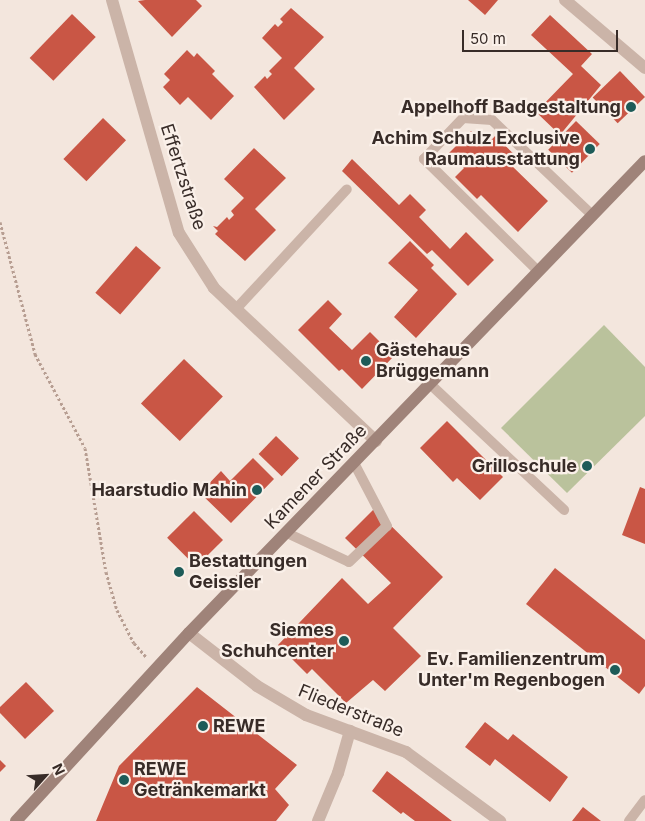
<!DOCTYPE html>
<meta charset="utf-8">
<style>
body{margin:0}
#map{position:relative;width:645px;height:821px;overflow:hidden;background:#f3e6dd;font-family:Inter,sans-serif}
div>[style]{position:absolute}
.green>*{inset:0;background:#bac29c}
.building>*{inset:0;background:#c95645;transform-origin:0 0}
.path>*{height:3px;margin-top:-1.5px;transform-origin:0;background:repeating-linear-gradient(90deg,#b79e92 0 2.5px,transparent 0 5px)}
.lane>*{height:10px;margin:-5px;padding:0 5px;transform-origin:5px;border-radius:5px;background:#cbb4a8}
.street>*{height:12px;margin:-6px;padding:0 6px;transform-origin:6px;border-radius:6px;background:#cbb4a8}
.secondary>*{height:12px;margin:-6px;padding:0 6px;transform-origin:6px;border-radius:6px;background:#9f8379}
.dots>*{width:14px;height:14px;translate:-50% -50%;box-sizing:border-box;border:2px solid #faf0e9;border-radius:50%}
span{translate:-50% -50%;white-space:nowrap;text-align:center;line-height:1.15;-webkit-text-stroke:4.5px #faf0e9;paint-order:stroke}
.poi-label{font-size:18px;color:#382c28;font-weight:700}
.right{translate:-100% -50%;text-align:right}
.left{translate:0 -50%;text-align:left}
.street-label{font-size:18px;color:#382c28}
.north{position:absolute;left:20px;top:751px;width:50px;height:50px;-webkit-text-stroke:4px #faf0e9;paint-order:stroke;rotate:64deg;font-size:14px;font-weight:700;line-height:20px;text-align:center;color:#382c28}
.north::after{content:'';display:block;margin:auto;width:18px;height:22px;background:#382c28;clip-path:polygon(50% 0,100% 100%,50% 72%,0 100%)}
.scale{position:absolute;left:462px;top:30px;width:156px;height:22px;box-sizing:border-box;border:2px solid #382c28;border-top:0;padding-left:6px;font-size:15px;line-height:18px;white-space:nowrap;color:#382c28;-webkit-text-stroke:4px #faf0e9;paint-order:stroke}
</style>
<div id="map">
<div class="green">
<div style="clip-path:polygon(604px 325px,645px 367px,645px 416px,567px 493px,501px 428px)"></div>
</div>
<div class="building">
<div style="clip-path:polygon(145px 0,196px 0,202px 6px,172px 37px,138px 1px)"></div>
<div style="clip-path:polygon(468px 0,498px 0,485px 15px)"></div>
<div style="clip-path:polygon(291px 8px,324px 37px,294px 68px,315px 89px,284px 120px,254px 87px,265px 76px,267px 79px,272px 74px,269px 71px,282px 58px,262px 38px,275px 24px,278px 27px,283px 22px,280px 19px)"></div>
<div style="left:72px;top:14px;width:33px;height:61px;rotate:44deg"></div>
<div style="clip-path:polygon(550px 15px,592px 54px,581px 66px,601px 85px,560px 135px,536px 112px,573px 74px,531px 35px)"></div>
<div style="clip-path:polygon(187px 50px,194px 57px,197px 53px,215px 71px,212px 74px,234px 96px,211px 120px,188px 97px,180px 105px,163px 87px,170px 80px,164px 74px)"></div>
<div style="left:620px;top:71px;width:36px;height:38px;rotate:46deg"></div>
<div style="left:103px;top:118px;width:32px;height:57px;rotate:44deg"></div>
<div style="left:576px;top:121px;width:33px;height:40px;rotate:44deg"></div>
<div style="clip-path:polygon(471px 131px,486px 146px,495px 136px,518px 158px,511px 165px,548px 201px,518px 232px,481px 195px,477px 199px,455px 177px,464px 168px,449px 153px)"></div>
<div style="clip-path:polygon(254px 148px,286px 178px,255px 209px,276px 230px,245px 261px,215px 234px,218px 231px,213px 226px,217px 227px,227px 217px,229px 220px,234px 215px,231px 211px,244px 198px,224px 179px)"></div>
<div style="clip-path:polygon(352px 159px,399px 205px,410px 194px,426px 210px,419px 217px,450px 249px,466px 232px,494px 260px,468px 286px,432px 250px,427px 254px,342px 171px)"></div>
<div style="clip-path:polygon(410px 241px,434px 265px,431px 268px,457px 294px,416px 338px,394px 317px,418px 290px,388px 263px)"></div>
<div style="left:136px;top:246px;width:33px;height:62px;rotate:41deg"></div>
<div style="clip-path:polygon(328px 300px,342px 314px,329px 328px,352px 350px,370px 332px,394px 356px,362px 389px,342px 369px,339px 371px,298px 330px)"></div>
<div style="left:184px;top:359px;width:54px;height:62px;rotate:44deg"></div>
<div style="clip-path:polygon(447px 421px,503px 477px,480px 500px,457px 478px,453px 482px,420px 448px)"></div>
<div style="left:276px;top:436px;width:32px;height:25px;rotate:44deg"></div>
<div style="clip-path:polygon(253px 458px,274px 479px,231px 523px,200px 493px,221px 471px,230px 481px)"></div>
<div style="clip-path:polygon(640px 487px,645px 489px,645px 544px,622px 535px)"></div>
<div style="clip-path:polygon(374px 509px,443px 577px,393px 628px,421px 656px,385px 691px,373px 680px,346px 703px,312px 669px,307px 674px,278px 645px,342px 578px,368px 604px,391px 583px,345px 538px)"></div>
<div style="left:194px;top:511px;width:41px;height:38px;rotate:45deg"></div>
<div style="clip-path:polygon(555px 568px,645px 640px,645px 686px,639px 694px,526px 604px)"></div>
<div style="clip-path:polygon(26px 682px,54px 711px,25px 739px,0 713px,0 707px)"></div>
<div style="clip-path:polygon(197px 687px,297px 765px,275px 789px,289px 805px,276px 821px,96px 821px,119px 766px)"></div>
<div style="clip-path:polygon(485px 722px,508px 740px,513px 734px,568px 777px,550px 802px,495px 759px,490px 766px,465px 747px)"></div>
<div style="clip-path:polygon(0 760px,6px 766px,0 772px)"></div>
<div style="clip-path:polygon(387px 771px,452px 821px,415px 821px,403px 812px,401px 814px,372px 791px)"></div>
<div style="clip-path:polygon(583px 807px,601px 821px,572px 821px)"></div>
</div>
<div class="path">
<div style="left:0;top:222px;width:137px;rotate:75.1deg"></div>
<div style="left:35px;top:354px;width:106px;rotate:62deg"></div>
<div style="left:85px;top:448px;width:126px;rotate:80.4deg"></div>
<div style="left:106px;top:572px;width:40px;rotate:74deg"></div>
<div style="left:117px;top:610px;width:37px;rotate:63deg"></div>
<div style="left:134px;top:643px;width:18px;rotate:49deg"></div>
</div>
<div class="lane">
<div style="left:538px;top:271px;width:160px;rotate:-135.5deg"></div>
<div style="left:424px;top:159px;width:57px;rotate:-46.4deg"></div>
<div style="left:463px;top:118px;width:29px;rotate:4deg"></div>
<div style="left:492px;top:120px;width:139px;rotate:43.5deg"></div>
<div style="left:236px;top:309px;width:163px;rotate:-47.2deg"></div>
<div style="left:430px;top:384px;width:184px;rotate:43.2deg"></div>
<div style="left:287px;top:533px;width:68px;rotate:25.1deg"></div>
<div style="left:349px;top:562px;width:52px;rotate:-43.5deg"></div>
<div style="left:387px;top:526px;width:71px;rotate:-117.6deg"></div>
<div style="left:629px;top:821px;width:26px;rotate:-53deg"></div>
</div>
<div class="street">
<div style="left:112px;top:0;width:242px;rotate:74deg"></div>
<div style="left:179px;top:233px;width:65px;rotate:57.5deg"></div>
<div style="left:214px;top:288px;width:223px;rotate:43.4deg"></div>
<div style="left:565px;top:0;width:105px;rotate:40.4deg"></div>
<div style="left:189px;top:633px;width:86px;rotate:37.9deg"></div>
<div style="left:257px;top:686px;width:57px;rotate:30.6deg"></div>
<div style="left:306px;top:715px;width:107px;rotate:20.3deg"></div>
<div style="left:406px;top:752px;width:117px;rotate:36.3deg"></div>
<div style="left:318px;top:821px;width:52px;rotate:-67.4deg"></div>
<div style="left:338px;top:773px;width:44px;rotate:-74.1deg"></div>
</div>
<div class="secondary">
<div style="left:16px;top:821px;width:255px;rotate:-47.4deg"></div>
<div style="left:189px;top:633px;width:656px;rotate:-45.99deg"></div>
</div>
<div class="dots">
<div style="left:631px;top:107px;background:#1d5b58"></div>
<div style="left:590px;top:149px;background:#1d5b58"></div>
<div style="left:366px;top:361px;background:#1d5b58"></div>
<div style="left:587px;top:466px;background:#1d5b58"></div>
<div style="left:257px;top:490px;background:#1d5b58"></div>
<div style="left:179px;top:572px;background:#1d5b58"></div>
<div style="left:344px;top:641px;background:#1d5b58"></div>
<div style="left:615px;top:670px;background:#1d5b58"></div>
<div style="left:203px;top:726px;background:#1d5b58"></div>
<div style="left:124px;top:780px;background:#1d5b58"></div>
</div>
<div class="poi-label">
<span class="right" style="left:621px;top:107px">Appelhoff Badgestaltung</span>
<span class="right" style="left:580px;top:149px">Achim Schulz Exclusive<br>Raumausstattung</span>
<span class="left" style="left:376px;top:361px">Gästehaus<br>Brüggemann</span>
<span class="right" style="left:577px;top:466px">Grilloschule</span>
<span class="right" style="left:247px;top:490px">Haarstudio Mahin</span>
<span class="left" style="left:189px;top:572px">Bestattungen<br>Geissler</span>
<span class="right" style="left:334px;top:641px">Siemes<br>Schuhcenter</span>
<span class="right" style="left:605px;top:670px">Ev. Familienzentrum<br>Unter'm Regenbogen</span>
<span class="left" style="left:213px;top:726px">REWE</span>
<span class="left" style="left:134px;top:780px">REWE<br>Getränkemarkt</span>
</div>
<div class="street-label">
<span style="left:183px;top:177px;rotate:72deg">Effertzstraße</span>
<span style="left:316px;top:477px;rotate:-46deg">Kamener Straße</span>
<span style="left:351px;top:711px;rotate:22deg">Fliederstraße</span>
</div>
<div class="north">N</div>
<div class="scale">50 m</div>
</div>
